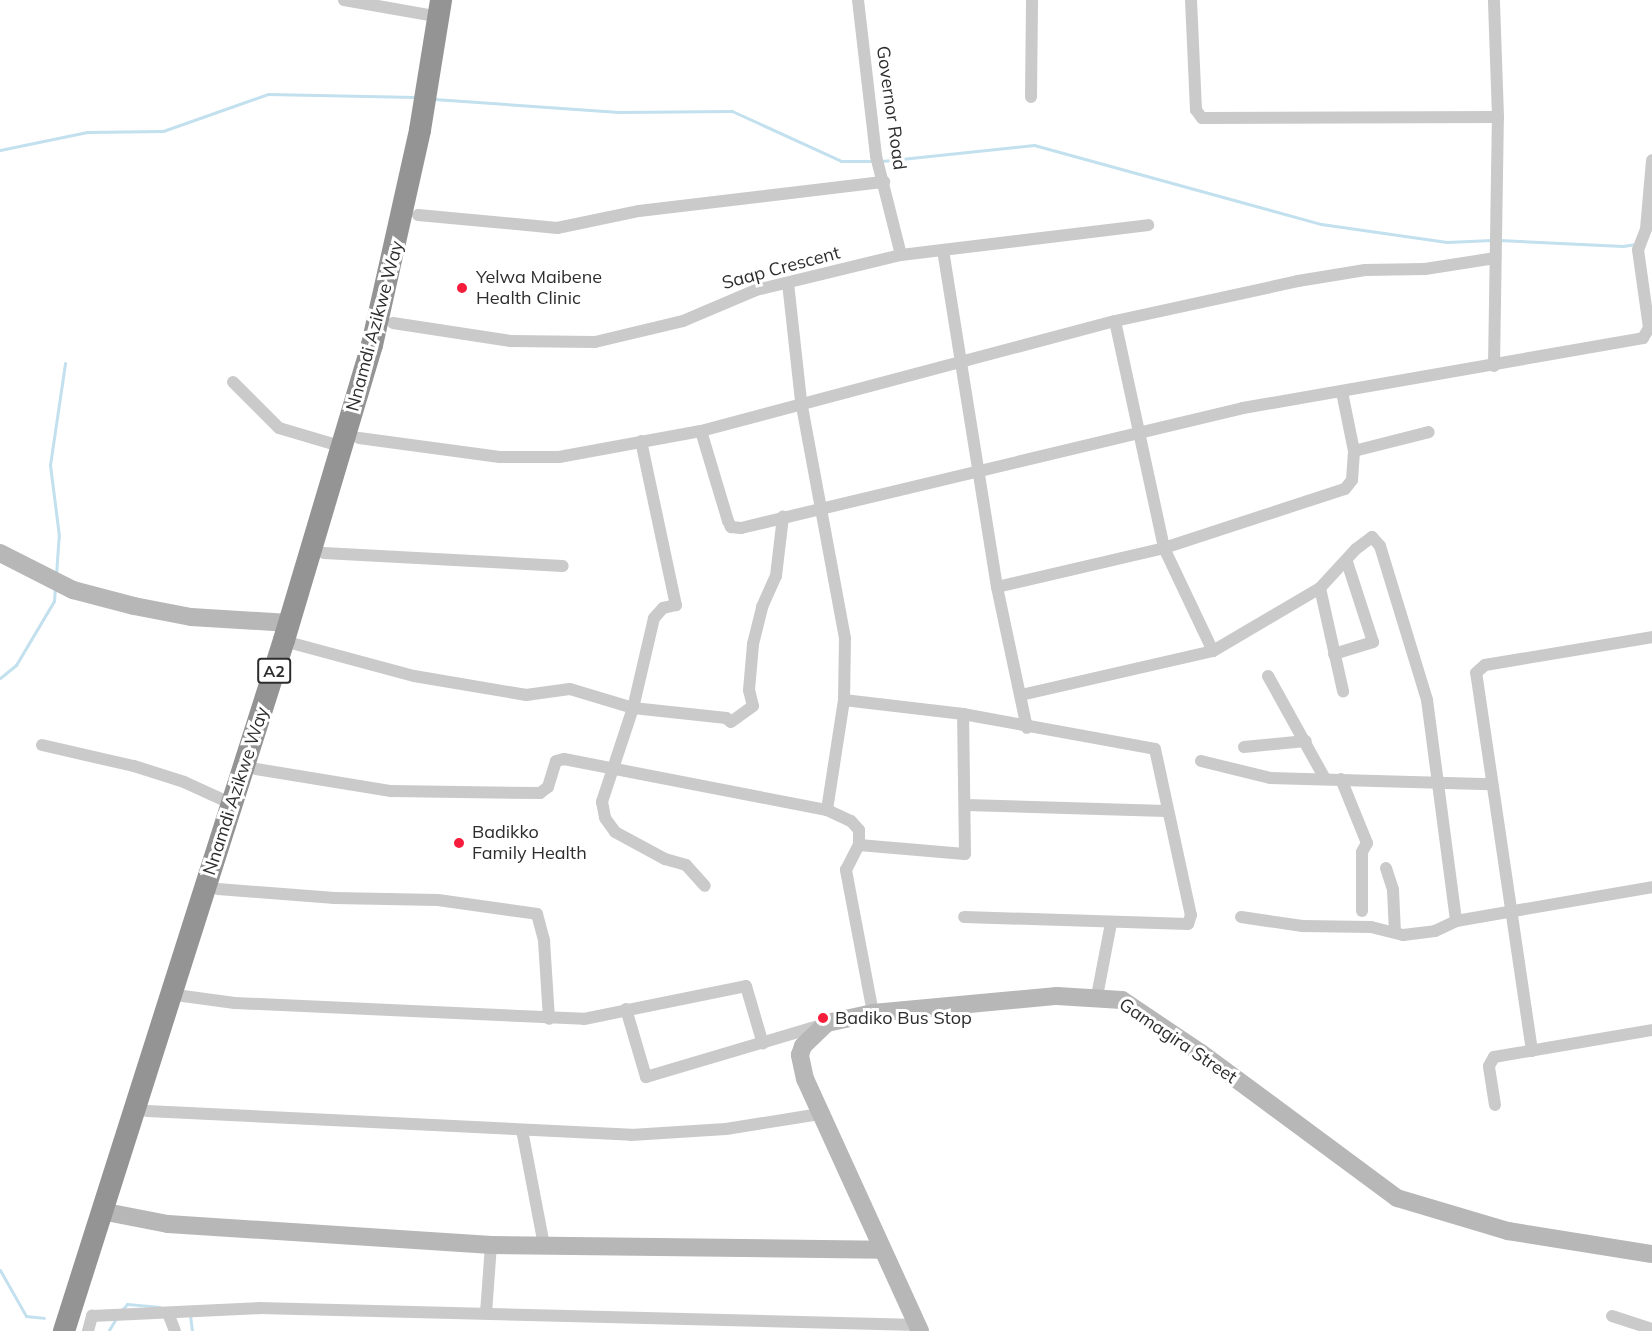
<!DOCTYPE html>
<style>
body{margin:0}
#map{position:relative;width:1652px;height:1331px;overflow:hidden;background:#fff;font-family:Mulish,sans-serif}
div>[style]{position:absolute}
.stream>*{height:3px;margin:-1.5px;padding:0 1.5px;transform-origin:1.5px;border-radius:1.5px;background:#c2e0ee}
.street>*{height:12px;margin:-6px;padding:0 6px;transform-origin:6px;border-radius:6px;background:#cacaca}
.secondary>*{height:18px;margin:-9px;padding:0 9px;transform-origin:9px;border-radius:9px;background:#b7b7b7}
.highway>*{height:22px;margin:-11px;padding:0 11px;transform-origin:11px;border-radius:11px;background:#949494}
.dots>*{width:16px;height:16px;translate:-50% -50%;box-sizing:border-box;border:3px solid #fff;border-radius:50%}
span{translate:-50% -50%;white-space:nowrap;text-align:center;line-height:1.15;-webkit-text-stroke:6px #fff;paint-order:stroke}
.shield-label span{padding:2px 4px;background:#fff;border:2px solid;border-radius:4px;-webkit-text-stroke-width:0}
.shield-label{font-size:16px;color:#2d2d2d;font-weight:700}
.street-label{font-size:18px;color:#2d2d2d}
.poi-label{font-size:18px;color:#2d2d2d}
.left{translate:0 -50%;text-align:left}
</style>
<div id="map">
<div class="stream">
<div style="left:434px;top:99px;width:185px;rotate:4deg"></div>
<div style="left:619px;top:112px;width:113px;rotate:-0.5deg"></div>
<div style="left:732px;top:111px;width:120px;rotate:24.6deg"></div>
<div style="left:841px;top:161px;width:34px"></div>
<div style="left:0;top:150px;width:89px;rotate:-11.7deg"></div>
<div style="left:87px;top:132px;width:76px;rotate:-0.8deg"></div>
<div style="left:163px;top:131px;width:111px;rotate:-19.4deg"></div>
<div style="left:268px;top:94px;width:147px;rotate:1.2deg"></div>
<div style="left:882px;top:161px;width:153px;rotate:-6deg"></div>
<div style="left:1034px;top:145px;width:298px;rotate:15.4deg"></div>
<div style="left:1321px;top:224px;width:127px;rotate:8.1deg"></div>
<div style="left:1447px;top:242px;width:45px;rotate:-2.5deg"></div>
<div style="left:1499px;top:240px;width:124px;rotate:2.8deg"></div>
<div style="left:1623px;top:246px;width:13px;rotate:-9deg"></div>
<div style="left:56px;top:575px;width:39px;rotate:-86deg"></div>
<div style="left:59px;top:536px;width:72px;rotate:-97.2deg"></div>
<div style="left:50px;top:465px;width:103px;rotate:-81.6deg"></div>
<div style="left:0;top:678px;width:21px;rotate:-39deg"></div>
<div style="left:16px;top:665px;width:74px;rotate:-59.3deg"></div>
<div style="left:54px;top:601px;width:13px;rotate:-86deg"></div>
<div style="left:0;top:1270px;width:53px;rotate:60.5deg"></div>
<div style="left:26px;top:1316px;width:18px;rotate:6deg"></div>
<div style="left:122px;top:1310px;width:8px;rotate:-50deg"></div>
<div style="left:127px;top:1304px;width:33px;rotate:5deg"></div>
<div style="left:190px;top:1315px;width:16px;rotate:83deg"></div>
<div style="left:109px;top:1330px;width:12px;rotate:-59deg"></div>
</div>
<div class="street">
<div style="left:344px;top:0;width:97px;rotate:10deg"></div>
<div style="left:858px;top:0;width:157px;rotate:83.4deg"></div>
<div style="left:876px;top:156px;width:102px;rotate:75.8deg"></div>
<div style="left:1191px;top:0;width:110px;rotate:87.4deg"></div>
<div style="left:1196px;top:110px;width:10px;rotate:53deg"></div>
<div style="left:1202px;top:118px;width:296px;rotate:-0.2deg"></div>
<div style="left:1031px;top:97px;width:97px;rotate:-89.4deg"></div>
<div style="left:418px;top:215px;width:140px;rotate:5.3deg"></div>
<div style="left:557px;top:228px;width:84px;rotate:-11.7deg"></div>
<div style="left:639px;top:211px;width:247px;rotate:-6.8deg"></div>
<div style="left:943px;top:250px;width:341px;rotate:80.9deg"></div>
<div style="left:997px;top:587px;width:144px;rotate:78deg"></div>
<div style="left:788px;top:283px;width:119px;rotate:83.7deg"></div>
<div style="left:801px;top:401px;width:241px;rotate:79.5deg"></div>
<div style="left:845px;top:638px;width:62px;rotate:90.9deg"></div>
<div style="left:844px;top:700px;width:111px;rotate:98.8deg"></div>
<div style="left:1115px;top:321px;width:232px;rotate:77.8deg"></div>
<div style="left:1164px;top:548px;width:114px;rotate:64.6deg"></div>
<div style="left:393px;top:323px;width:119px;rotate:8.7deg"></div>
<div style="left:511px;top:341px;width:84px;rotate:0.7deg"></div>
<div style="left:595px;top:342px;width:90px;rotate:-13.4deg"></div>
<div style="left:683px;top:321px;width:79px;rotate:-23deg"></div>
<div style="left:756px;top:290px;width:149px;rotate:-13.6deg"></div>
<div style="left:901px;top:255px;width:249px;rotate:-6.9deg"></div>
<div style="left:1494px;top:366px;width:249px;rotate:-89.1deg"></div>
<div style="left:1498px;top:117px;width:117px;rotate:-92deg"></div>
<div style="left:233px;top:382px;width:65px;rotate:45deg"></div>
<div style="left:279px;top:428px;width:67px;rotate:16.5deg"></div>
<div style="left:701px;top:431px;width:94px;rotate:73.3deg"></div>
<div style="left:728px;top:521px;width:7px;rotate:63deg"></div>
<div style="left:731px;top:527px;width:10px;rotate:6deg"></div>
<div style="left:741px;top:528px;width:516px;rotate:-13.44deg"></div>
<div style="left:1243px;top:408px;width:406px;rotate:-9.9deg"></div>
<div style="left:1643px;top:338px;width:12px;rotate:-59deg"></div>
<div style="left:1649px;top:328px;width:79px;rotate:-98deg"></div>
<div style="left:1638px;top:250px;width:22px;rotate:-69deg"></div>
<div style="left:1646px;top:229px;width:69px;rotate:-85deg"></div>
<div style="left:359px;top:438px;width:142px;rotate:7.7deg"></div>
<div style="left:500px;top:457px;width:59px"></div>
<div style="left:559px;top:457px;width:144px;rotate:-10.4deg"></div>
<div style="left:701px;top:431px;width:428px;rotate:-14.9deg"></div>
<div style="left:1115px;top:321px;width:187px;rotate:-12.3deg"></div>
<div style="left:1298px;top:281px;width:68px;rotate:-9.3deg"></div>
<div style="left:1365px;top:270px;width:60px;rotate:-1deg"></div>
<div style="left:1425px;top:269px;width:71px;rotate:-8.9deg"></div>
<div style="left:641px;top:441px;width:168px;rotate:78deg"></div>
<div style="left:676px;top:605px;width:13px;rotate:167deg"></div>
<div style="left:663px;top:608px;width:13px;rotate:132deg"></div>
<div style="left:654px;top:618px;width:92px;rotate:103.1deg"></div>
<div style="left:633px;top:708px;width:99px;rotate:108.3deg"></div>
<div style="left:602px;top:802px;width:16px;rotate:79deg"></div>
<div style="left:605px;top:818px;width:17px;rotate:54deg"></div>
<div style="left:615px;top:832px;width:57px;rotate:28.4deg"></div>
<div style="left:665px;top:859px;width:22px;rotate:16deg"></div>
<div style="left:686px;top:865px;width:28px;rotate:48deg"></div>
<div style="left:1354px;top:451px;width:77px;rotate:-14.2deg"></div>
<div style="left:324px;top:553px;width:239px;rotate:3.1deg"></div>
<div style="left:997px;top:587px;width:171px;rotate:-13.1deg"></div>
<div style="left:1164px;top:548px;width:190px;rotate:-18.1deg"></div>
<div style="left:1345px;top:489px;width:11px;rotate:-52deg"></div>
<div style="left:1352px;top:480px;width:29px;rotate:-86deg"></div>
<div style="left:1354px;top:451px;width:60px;rotate:-101.5deg"></div>
<div style="left:1320px;top:588px;width:106px;rotate:77.4deg"></div>
<div style="left:295px;top:644px;width:123px;rotate:15.1deg"></div>
<div style="left:414px;top:676px;width:114px;rotate:9.6deg"></div>
<div style="left:526px;top:695px;width:44px;rotate:-7.8deg"></div>
<div style="left:570px;top:689px;width:66px;rotate:16.8deg"></div>
<div style="left:633px;top:708px;width:94px;rotate:6.1deg"></div>
<div style="left:726px;top:718px;width:6px;rotate:39deg"></div>
<div style="left:731px;top:722px;width:27px;rotate:-36deg"></div>
<div style="left:753px;top:706px;width:16px;rotate:-104deg"></div>
<div style="left:749px;top:690px;width:46px;rotate:-85deg"></div>
<div style="left:753px;top:644px;width:38px;rotate:-76deg"></div>
<div style="left:762px;top:607px;width:34px;rotate:-66deg"></div>
<div style="left:776px;top:576px;width:60px;rotate:-83.3deg"></div>
<div style="left:1334px;top:654px;width:41px;rotate:-17.1deg"></div>
<div style="left:1373px;top:642px;width:84px;rotate:-108deg"></div>
<div style="left:1268px;top:676px;width:118px;rotate:61deg"></div>
<div style="left:1021px;top:695px;width:197px;rotate:-12.9deg"></div>
<div style="left:1213px;top:651px;width:124px;rotate:-30.5deg"></div>
<div style="left:1320px;top:588px;width:53px;rotate:-47.3deg"></div>
<div style="left:1356px;top:549px;width:20px;rotate:-37deg"></div>
<div style="left:1372px;top:537px;width:12px;rotate:48deg"></div>
<div style="left:1380px;top:546px;width:161px;rotate:73deg"></div>
<div style="left:1427px;top:700px;width:223px;rotate:82.5deg"></div>
<div style="left:1456px;top:921px;width:199px;rotate:-9.8deg"></div>
<div style="left:844px;top:700px;width:120px;rotate:6.7deg"></div>
<div style="left:963px;top:714px;width:195px;rotate:10.3deg"></div>
<div style="left:1155px;top:749px;width:170px;rotate:77.8deg"></div>
<div style="left:1191px;top:915px;width:9px;rotate:108deg"></div>
<div style="left:1188px;top:924px;width:224px;rotate:-178.2deg"></div>
<div style="left:42px;top:745px;width:94px;rotate:12.9deg"></div>
<div style="left:134px;top:766px;width:52px;rotate:17.7deg"></div>
<div style="left:184px;top:782px;width:53px;rotate:24.6deg"></div>
<div style="left:1244px;top:747px;width:62px;rotate:-5.5deg"></div>
<div style="left:1201px;top:761px;width:71px;rotate:13.8deg"></div>
<div style="left:1270px;top:778px;width:221px;rotate:1.6deg"></div>
<div style="left:256px;top:769px;width:137px;rotate:9.3deg"></div>
<div style="left:391px;top:791px;width:149px;rotate:0.8deg"></div>
<div style="left:540px;top:793px;width:10px;rotate:-37deg"></div>
<div style="left:548px;top:787px;width:27px;rotate:-73deg"></div>
<div style="left:556px;top:761px;width:8px;rotate:-14deg"></div>
<div style="left:564px;top:759px;width:268px;rotate:11deg"></div>
<div style="left:827px;top:810px;width:26px;rotate:25deg"></div>
<div style="left:851px;top:821px;width:12px;rotate:48deg"></div>
<div style="left:859px;top:830px;width:15px;rotate:90deg"></div>
<div style="left:1341px;top:779px;width:69px;rotate:67.9deg"></div>
<div style="left:1367px;top:843px;width:10px;rotate:119deg"></div>
<div style="left:1362px;top:852px;width:59px;rotate:90deg"></div>
<div style="left:966px;top:805px;width:200px;rotate:1.7deg"></div>
<div style="left:1386px;top:868px;width:23px;rotate:72deg"></div>
<div style="left:1393px;top:890px;width:42px;rotate:87.3deg"></div>
<div style="left:218px;top:889px;width:117px;rotate:4.4deg"></div>
<div style="left:335px;top:898px;width:103px;rotate:1.1deg"></div>
<div style="left:438px;top:900px;width:100px;rotate:8deg"></div>
<div style="left:537px;top:914px;width:28px;rotate:75deg"></div>
<div style="left:544px;top:941px;width:78px;rotate:86.3deg"></div>
<div style="left:1241px;top:917px;width:62px;rotate:8.4deg"></div>
<div style="left:1302px;top:926px;width:69px;rotate:0.8deg"></div>
<div style="left:1371px;top:927px;width:33px;rotate:14deg"></div>
<div style="left:1403px;top:935px;width:32px;rotate:-7deg"></div>
<div style="left:1435px;top:931px;width:23px;rotate:-25deg"></div>
<div style="left:183px;top:996px;width:52px;rotate:7.7deg"></div>
<div style="left:235px;top:1003px;width:349px;rotate:2.6deg"></div>
<div style="left:584px;top:1019px;width:165px;rotate:-11.5deg"></div>
<div style="left:746px;top:986px;width:60px;rotate:73.7deg"></div>
<div style="left:1097px;top:996px;width:74px;rotate:-79.1deg"></div>
<div style="left:626px;top:1009px;width:71px;rotate:73.6deg"></div>
<div style="left:646px;top:1077px;width:183px;rotate:-16.5deg"></div>
<div style="left:873px;top:1013px;width:146px;rotate:-100.7deg"></div>
<div style="left:846px;top:870px;width:28px;rotate:-63deg"></div>
<div style="left:859px;top:845px;width:106px;rotate:4.9deg"></div>
<div style="left:965px;top:854px;width:140px;rotate:-90.8deg"></div>
<div style="left:1532px;top:1051px;width:382px;rotate:-98.4deg"></div>
<div style="left:1476px;top:673px;width:12px;rotate:-42deg"></div>
<div style="left:1485px;top:665px;width:169px;rotate:-9.5deg"></div>
<div style="left:1495px;top:1105px;width:39px;rotate:-99deg"></div>
<div style="left:1489px;top:1066px;width:10px;rotate:-61deg"></div>
<div style="left:1494px;top:1057px;width:160px;rotate:-9.7deg"></div>
<div style="left:147px;top:1111px;width:485px;rotate:2.8deg"></div>
<div style="left:631px;top:1135px;width:95px;rotate:-3.6deg"></div>
<div style="left:726px;top:1129px;width:95px;rotate:-9.1deg"></div>
<div style="left:522px;top:1130px;width:117px;rotate:79.2deg"></div>
<div style="left:168px;top:1313px;width:19px;rotate:69deg"></div>
<div style="left:486px;top:1313px;width:68px;rotate:-85.8deg"></div>
<div style="left:1612px;top:1316px;width:42px;rotate:18deg"></div>
<div style="left:88px;top:1331px;width:16px;rotate:-75deg"></div>
<div style="left:92px;top:1316px;width:167px;rotate:-2.7deg"></div>
<div style="left:259px;top:1308px;width:659px;rotate:1.48deg"></div>
</div>
<div class="secondary">
<div style="left:0;top:553px;width:82px;rotate:26.9deg"></div>
<div style="left:73px;top:590px;width:63px;rotate:14.7deg"></div>
<div style="left:134px;top:606px;width:58px;rotate:10.9deg"></div>
<div style="left:191px;top:617px;width:98px;rotate:3.5deg"></div>
<div style="left:101px;top:1211px;width:68px;rotate:11deg"></div>
<div style="left:168px;top:1224px;width:324px;rotate:3.7deg"></div>
<div style="left:491px;top:1245px;width:391px;rotate:0.7deg"></div>
<div style="left:920px;top:1331px;width:277px;rotate:-114.5deg"></div>
<div style="left:805px;top:1079px;width:25px;rotate:-102deg"></div>
<div style="left:800px;top:1055px;width:9px;rotate:-72deg"></div>
<div style="left:803px;top:1046px;width:33px;rotate:-44deg"></div>
<div style="left:827px;top:1023px;width:47px;rotate:-12.3deg"></div>
<div style="left:873px;top:1013px;width:185px;rotate:-5.3deg"></div>
<div style="left:1057px;top:996px;width:65px;rotate:3.5deg"></div>
<div style="left:1122px;top:1000px;width:95px;rotate:33.9deg"></div>
<div style="left:1201px;top:1053px;width:244px;rotate:36.5deg"></div>
<div style="left:1397px;top:1198px;width:116px;rotate:16.6deg"></div>
<div style="left:1508px;top:1231px;width:146px;rotate:9.1deg"></div>
</div>
<div class="highway">
<div style="left:64px;top:1331px;width:725px;rotate:-72.34deg"></div>
<div style="left:284px;top:640px;width:308px;rotate:-73.4deg"></div>
<div style="left:372px;top:345px;width:220px;rotate:-77.4deg"></div>
<div style="left:420px;top:130px;width:132px;rotate:-80.8deg"></div>
</div>
<div class="dots">
<div style="left:462px;top:288px;background:#f61c3b"></div>
<div style="left:459px;top:843px;background:#f61c3b"></div>
<div style="left:823px;top:1018px;background:#f61c3b"></div>
</div>
<div class="shield-label">
<span style="left:274px;top:671px">A2</span>
</div>
<div class="street-label">
<span style="left:891px;top:108px;rotate:82deg">Governor Road</span>
<span style="left:781px;top:268px;rotate:-15deg">Saap Crescent</span>
<span style="left:375px;top:326px;rotate:-75deg">Nnamdi Azikwe Way</span>
<span style="left:236px;top:791px;rotate:-72deg">Nnamdi Azikwe Way</span>
<span style="left:1178px;top:1041px;rotate:34deg">Gamagira Street</span>
</div>
<div class="poi-label">
<span class="left" style="left:476px;top:288px">Yelwa Maibene<br>Health Clinic</span>
<span class="left" style="left:472px;top:843px">Badikko<br>Family Health</span>
<span class="left" style="left:835px;top:1018px">Badiko Bus Stop</span>
</div>
</div>
